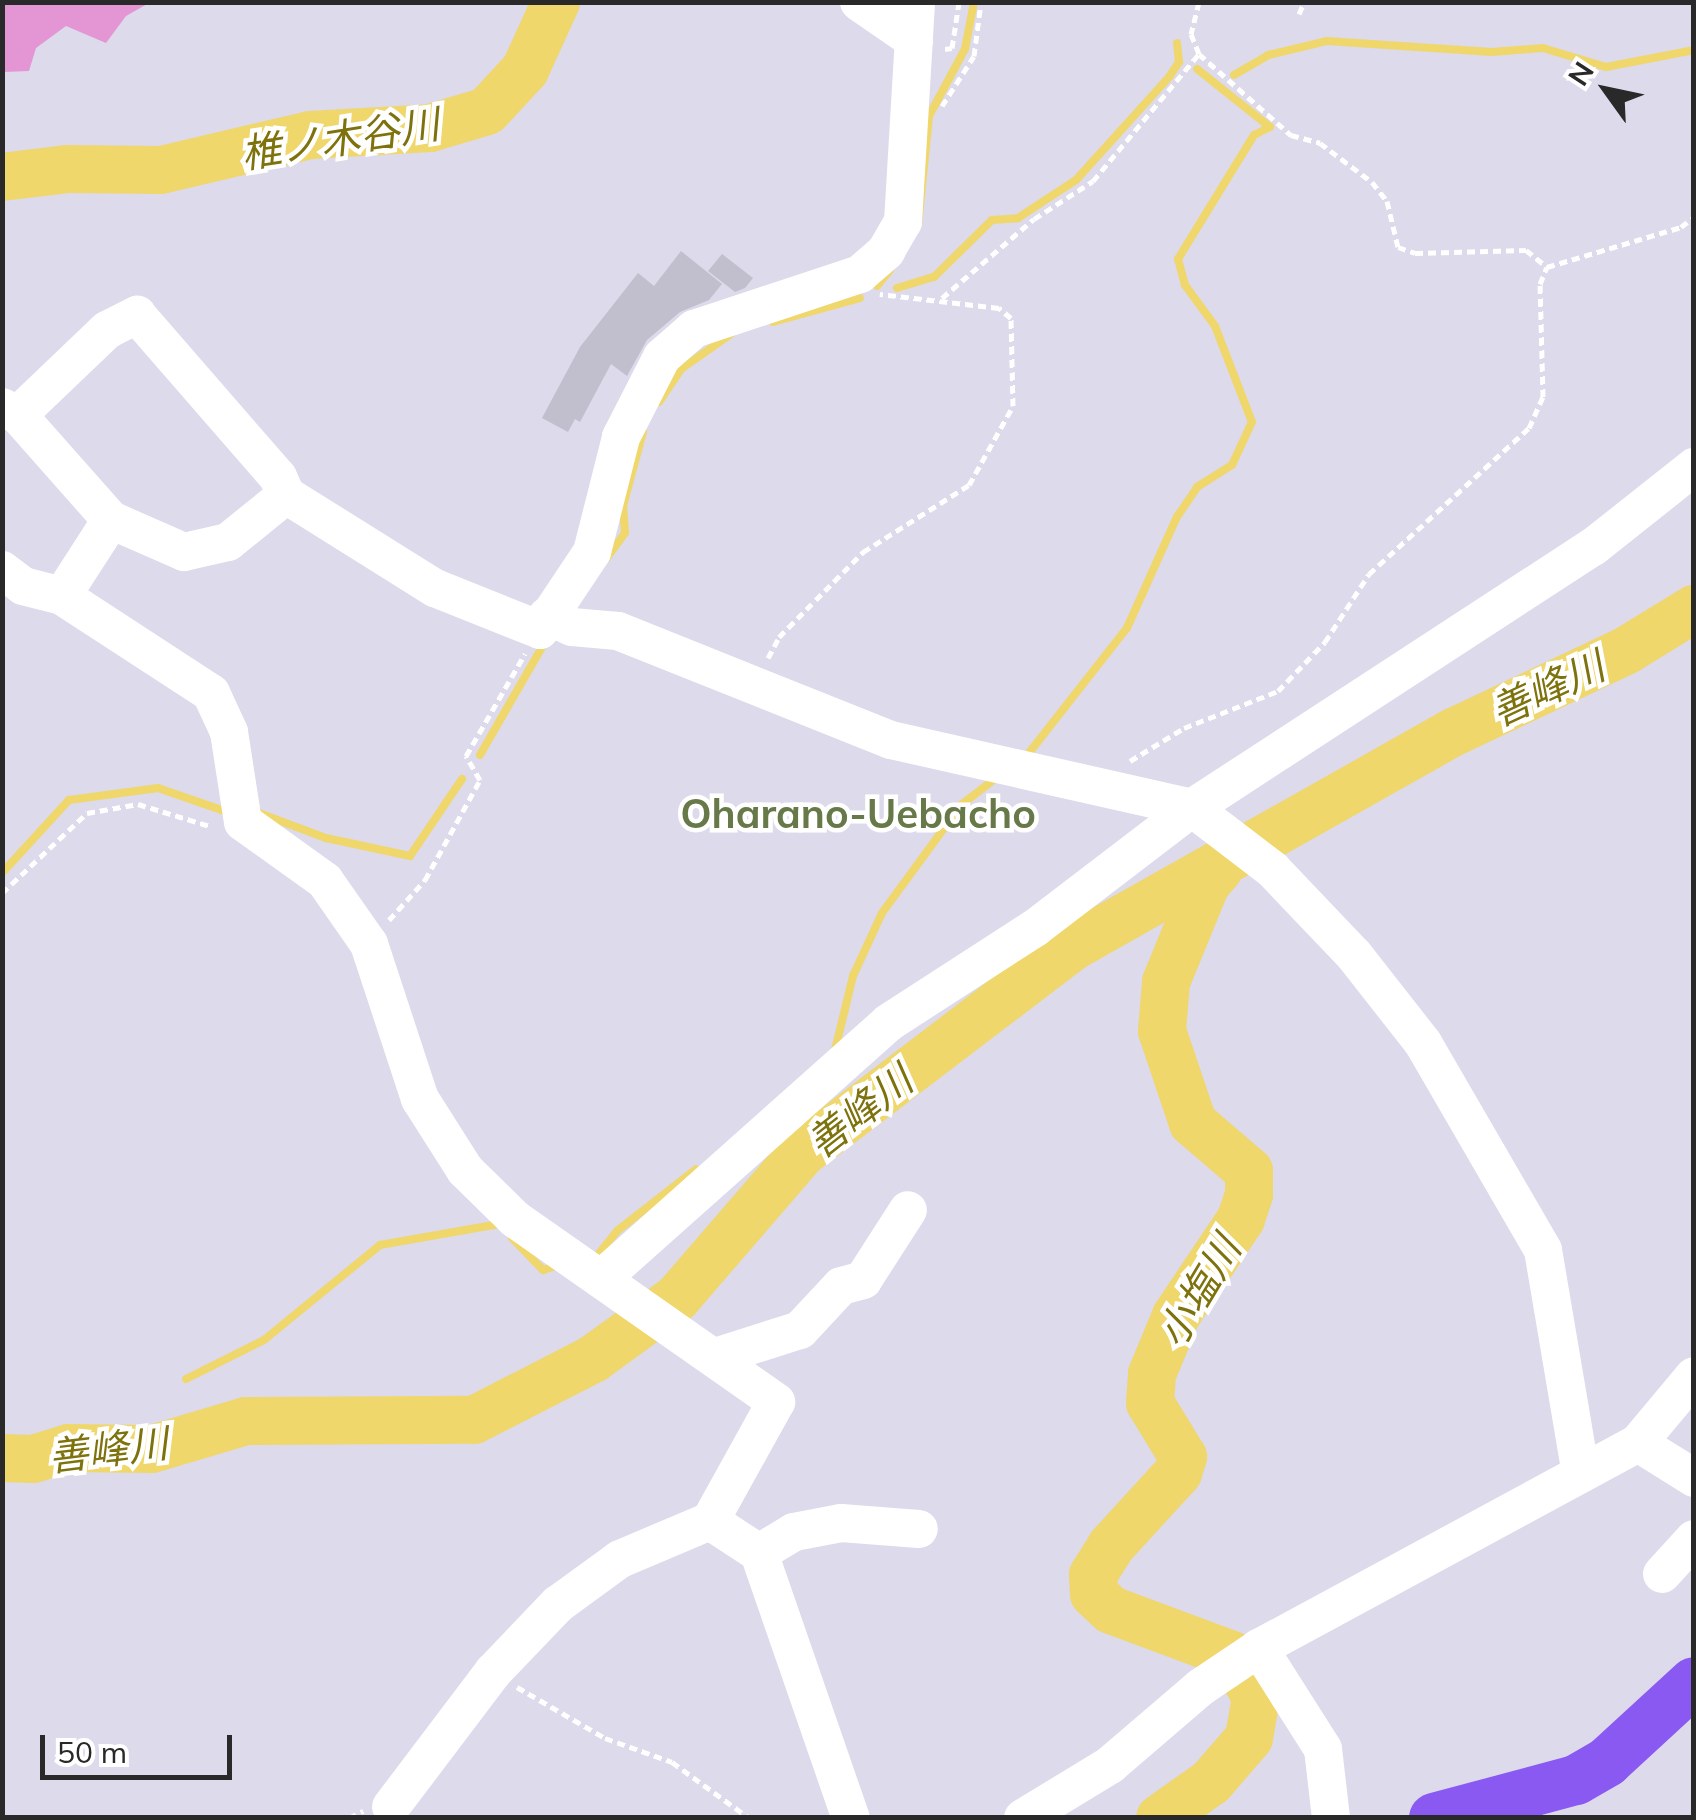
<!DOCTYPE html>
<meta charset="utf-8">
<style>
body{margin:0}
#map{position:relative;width:1696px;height:1820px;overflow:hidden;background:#dcdaeb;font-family:Mulish,"Noto Sans JP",sans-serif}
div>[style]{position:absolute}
.green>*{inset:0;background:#e396d3}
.stream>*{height:8px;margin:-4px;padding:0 4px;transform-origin:4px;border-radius:4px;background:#efd76c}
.river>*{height:48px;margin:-24px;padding:0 24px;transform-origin:24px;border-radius:24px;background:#efd76c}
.building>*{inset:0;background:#c1bfce}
.path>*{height:5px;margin-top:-2.5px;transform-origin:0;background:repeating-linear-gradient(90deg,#fff 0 8px,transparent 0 13px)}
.minor>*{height:38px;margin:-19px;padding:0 19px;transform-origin:19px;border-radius:19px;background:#fff}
.major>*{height:50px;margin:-25px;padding:0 25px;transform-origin:25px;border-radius:25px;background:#8a59f1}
span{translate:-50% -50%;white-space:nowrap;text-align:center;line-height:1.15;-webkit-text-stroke:9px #fff;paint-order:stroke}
.water-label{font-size:40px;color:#7e720d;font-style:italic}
.neighbourhood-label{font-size:40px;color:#687949;font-weight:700}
.frame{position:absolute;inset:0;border:5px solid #292929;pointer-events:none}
.north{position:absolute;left:1556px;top:40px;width:100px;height:100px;-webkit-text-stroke:8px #fff;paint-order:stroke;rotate:303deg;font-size:28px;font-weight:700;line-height:40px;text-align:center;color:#292929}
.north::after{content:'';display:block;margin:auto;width:35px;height:45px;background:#292929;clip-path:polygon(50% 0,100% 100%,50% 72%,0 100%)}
.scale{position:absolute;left:40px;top:1735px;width:192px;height:45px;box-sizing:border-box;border:5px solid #292929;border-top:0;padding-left:12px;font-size:30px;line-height:35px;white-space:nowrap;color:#292929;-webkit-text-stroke:8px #fff;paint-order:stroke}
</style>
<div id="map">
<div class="green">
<div style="clip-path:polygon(2px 3px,3px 2px,149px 3px,126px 16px,106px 43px,66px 26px,36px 48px,29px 71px,3px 72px)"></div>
</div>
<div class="stream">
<div style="left:1234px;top:75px;width:39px;rotate:-30deg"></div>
<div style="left:1268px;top:55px;width:61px;rotate:-13.3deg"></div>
<div style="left:1327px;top:41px;width:165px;rotate:3.8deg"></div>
<div style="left:1492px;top:52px;width:51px;rotate:-4.5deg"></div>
<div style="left:1543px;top:48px;width:66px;rotate:16.8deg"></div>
<div style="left:1606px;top:67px;width:90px;rotate:-10.9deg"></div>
<div style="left:918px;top:225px;width:110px;rotate:-84.2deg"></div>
<div style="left:929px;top:116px;width:76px;rotate:-61.8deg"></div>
<div style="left:965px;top:49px;width:48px;rotate:-79.2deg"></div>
<div style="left:877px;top:286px;width:21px;rotate:-51deg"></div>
<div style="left:897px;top:288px;width:39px;rotate:-17deg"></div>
<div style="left:934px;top:277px;width:81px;rotate:-44.5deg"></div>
<div style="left:992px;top:220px;width:26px;rotate:-4deg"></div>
<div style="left:1018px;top:218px;width:69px;rotate:-33.2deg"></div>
<div style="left:1076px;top:180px;width:139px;rotate:-47.9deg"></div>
<div style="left:1169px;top:77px;width:18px;rotate:-56deg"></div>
<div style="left:1179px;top:62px;width:19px;rotate:-96deg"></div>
<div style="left:773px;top:322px;width:90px;rotate:-15.4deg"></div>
<div style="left:659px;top:402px;width:40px;rotate:-56deg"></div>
<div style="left:681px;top:369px;width:61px;rotate:-35deg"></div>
<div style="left:606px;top:559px;width:32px;rotate:-54deg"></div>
<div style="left:625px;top:533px;width:27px;rotate:-94deg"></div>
<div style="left:623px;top:506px;width:77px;rotate:-74.9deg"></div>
<div style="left:480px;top:755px;width:130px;rotate:-60.1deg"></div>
<div style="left:1025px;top:758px;width:165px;rotate:-51.9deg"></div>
<div style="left:1127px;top:628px;width:122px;rotate:-65.8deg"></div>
<div style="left:1177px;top:517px;width:36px;rotate:-56deg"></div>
<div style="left:1197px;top:487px;width:41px;rotate:-32.2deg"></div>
<div style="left:1232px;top:465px;width:47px;rotate:-65.1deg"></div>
<div style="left:1252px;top:422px;width:103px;rotate:-111.1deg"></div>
<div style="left:1215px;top:326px;width:51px;rotate:-126.2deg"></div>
<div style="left:1185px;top:285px;width:27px;rotate:-105deg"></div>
<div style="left:1178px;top:259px;width:145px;rotate:-58.5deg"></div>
<div style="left:1254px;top:135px;width:18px;rotate:-27deg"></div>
<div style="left:1270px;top:127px;width:93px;rotate:-141.5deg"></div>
<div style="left:259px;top:813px;width:72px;rotate:20.5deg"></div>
<div style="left:326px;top:838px;width:86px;rotate:12.1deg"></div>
<div style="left:410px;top:856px;width:93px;rotate:-56deg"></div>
<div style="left:2px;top:873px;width:99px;rotate:-47.5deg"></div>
<div style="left:69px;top:800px;width:90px;rotate:-7.7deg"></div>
<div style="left:158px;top:788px;width:76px;rotate:19.1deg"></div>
<div style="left:835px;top:1050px;width:76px;rotate:-76.3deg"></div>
<div style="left:853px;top:976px;width:69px;rotate:-65.3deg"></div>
<div style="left:882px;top:913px;width:134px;rotate:-53.8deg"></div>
<div style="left:961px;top:805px;width:44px;rotate:-37.6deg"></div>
<div style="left:512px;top:1238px;width:45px;rotate:45.9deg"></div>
<div style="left:543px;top:1270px;width:14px;rotate:-17deg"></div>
<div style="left:592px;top:1262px;width:40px;rotate:-51deg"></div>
<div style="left:617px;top:1231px;width:100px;rotate:-38.1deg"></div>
<div style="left:186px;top:1379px;width:87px;rotate:-26.6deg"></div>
<div style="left:264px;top:1340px;width:150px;rotate:-39.3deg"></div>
<div style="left:380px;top:1245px;width:121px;rotate:-10deg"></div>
</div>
<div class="river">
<div style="left:2px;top:177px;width:65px;rotate:-7deg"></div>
<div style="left:67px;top:169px;width:94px;rotate:0.6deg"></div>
<div style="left:161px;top:170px;width:153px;rotate:-13.2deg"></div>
<div style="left:310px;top:135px;width:120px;rotate:-3.3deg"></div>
<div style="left:430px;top:128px;width:59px;rotate:-16.6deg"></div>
<div style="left:487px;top:111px;width:56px;rotate:-47.2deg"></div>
<div style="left:525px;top:70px;width:75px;rotate:-65.5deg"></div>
<div style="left:2px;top:1458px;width:31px;rotate:2deg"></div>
<div style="left:33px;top:1459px;width:37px;rotate:-17deg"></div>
<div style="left:68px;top:1448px;width:84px;rotate:0.7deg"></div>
<div style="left:152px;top:1449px;width:98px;rotate:-16.6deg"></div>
<div style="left:246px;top:1421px;width:228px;rotate:-0.3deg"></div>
<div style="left:474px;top:1420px;width:134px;rotate:-27.1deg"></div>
<div style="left:593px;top:1359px;width:104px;rotate:-36deg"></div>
<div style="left:677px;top:1298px;width:191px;rotate:-49.2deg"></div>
<div style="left:802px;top:1153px;width:340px;rotate:-37.3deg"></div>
<div style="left:1072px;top:947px;width:441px;rotate:-29.4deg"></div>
<div style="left:1456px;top:731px;width:189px;rotate:-25.3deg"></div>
<div style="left:1627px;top:650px;width:79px;rotate:-31.5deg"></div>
<div style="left:1160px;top:1818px;width:62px;rotate:-35.2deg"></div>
<div style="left:1211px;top:1782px;width:58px;rotate:-49.2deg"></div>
<div style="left:1249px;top:1738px;width:42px;rotate:-80.3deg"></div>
<div style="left:1256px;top:1697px;width:48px;rotate:-119.7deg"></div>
<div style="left:1232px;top:1655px;width:129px;rotate:-159.6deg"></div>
<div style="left:1111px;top:1610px;width:23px;rotate:-137deg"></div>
<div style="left:1094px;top:1594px;width:19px;rotate:-93deg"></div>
<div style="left:1093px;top:1575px;width:34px;rotate:-58deg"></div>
<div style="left:1111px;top:1546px;width:99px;rotate:-47.5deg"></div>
<div style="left:1178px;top:1473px;width:17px;rotate:-73deg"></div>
<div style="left:1183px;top:1457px;width:63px;rotate:-121.4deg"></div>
<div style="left:1150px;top:1403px;width:29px;rotate:-86deg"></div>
<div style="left:1152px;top:1374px;width:63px;rotate:-67.5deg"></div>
<div style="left:1176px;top:1316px;width:117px;rotate:-56.2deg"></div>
<div style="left:1241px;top:1219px;width:26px;rotate:-72deg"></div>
<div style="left:1249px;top:1194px;width:23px;rotate:-90deg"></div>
<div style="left:1249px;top:1171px;width:74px;rotate:-139.4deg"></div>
<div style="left:1193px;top:1123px;width:97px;rotate:-108.6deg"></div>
<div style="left:1162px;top:1031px;width:49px;rotate:-85.3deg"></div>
<div style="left:1166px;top:982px;width:106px;rotate:-67.8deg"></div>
<div style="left:1206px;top:884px;width:20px;rotate:-49deg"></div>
</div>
<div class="building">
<div style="clip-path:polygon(681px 251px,722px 284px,709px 300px,680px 312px,647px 340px,627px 376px,611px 364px,580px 422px,575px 419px,568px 432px,542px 418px,580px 347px,638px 273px,654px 286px)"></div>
<div style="clip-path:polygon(722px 254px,753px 278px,745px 288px,735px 292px,708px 271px)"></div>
</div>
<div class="path">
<div style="left:1199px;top:2px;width:33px;rotate:104deg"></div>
<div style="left:1191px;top:34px;width:22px;rotate:68deg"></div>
<div style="left:1199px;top:54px;width:123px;rotate:41.4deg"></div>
<div style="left:1291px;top:135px;width:30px;rotate:15deg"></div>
<div style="left:1320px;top:143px;width:65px;rotate:36.9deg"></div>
<div style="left:1372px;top:182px;width:24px;rotate:52deg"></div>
<div style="left:1387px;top:201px;width:47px;rotate:76.6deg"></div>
<div style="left:1398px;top:247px;width:18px;rotate:19deg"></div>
<div style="left:1415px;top:253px;width:111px;rotate:-1.5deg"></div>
<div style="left:1526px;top:250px;width:27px;rotate:39deg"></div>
<div style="left:1547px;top:267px;width:140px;rotate:-16.6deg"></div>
<div style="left:1681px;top:227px;width:16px;rotate:-38deg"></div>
<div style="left:1299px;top:14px;width:13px;rotate:-67deg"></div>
<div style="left:945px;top:49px;width:7px;rotate:-8deg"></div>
<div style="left:952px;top:48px;width:47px;rotate:-81.3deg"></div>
<div style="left:942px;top:106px;width:59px;rotate:-57.4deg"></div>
<div style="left:974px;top:56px;width:54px;rotate:-82.6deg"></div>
<div style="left:942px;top:298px;width:121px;rotate:-40.7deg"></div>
<div style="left:1034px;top:219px;width:70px;rotate:-32.8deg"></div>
<div style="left:1093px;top:181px;width:165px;rotate:-50.2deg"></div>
<div style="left:768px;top:658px;width:24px;rotate:-62deg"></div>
<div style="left:779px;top:637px;width:120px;rotate:-45.3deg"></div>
<div style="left:863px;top:552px;width:125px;rotate:-32.3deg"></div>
<div style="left:969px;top:485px;width:90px;rotate:-60.9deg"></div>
<div style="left:1013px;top:406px;width:88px;rotate:-91.3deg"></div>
<div style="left:1011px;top:318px;width:16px;rotate:-140deg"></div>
<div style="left:999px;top:308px;width:120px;rotate:-173.3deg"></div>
<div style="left:1130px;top:761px;width:63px;rotate:-31.4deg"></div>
<div style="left:1184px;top:728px;width:101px;rotate:-21.5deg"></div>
<div style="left:1278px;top:691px;width:68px;rotate:-46.2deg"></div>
<div style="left:1325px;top:642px;width:81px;rotate:-57.1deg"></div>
<div style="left:1369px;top:574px;width:217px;rotate:-42.4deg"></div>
<div style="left:1529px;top:428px;width:34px;rotate:-66deg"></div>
<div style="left:1543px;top:397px;width:113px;rotate:-91.5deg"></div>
<div style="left:1540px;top:284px;width:18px;rotate:-68deg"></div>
<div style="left:2px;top:893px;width:117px;rotate:-43.3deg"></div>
<div style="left:87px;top:813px;width:52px;rotate:-10deg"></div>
<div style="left:138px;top:804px;width:78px;rotate:17deg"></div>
<div style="left:389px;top:920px;width:54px;rotate:-48deg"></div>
<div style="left:425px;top:880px;width:114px;rotate:-61.2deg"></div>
<div style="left:480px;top:780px;width:28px;rotate:-120deg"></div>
<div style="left:466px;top:756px;width:118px;rotate:-60deg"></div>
<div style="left:517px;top:1687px;width:102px;rotate:30.1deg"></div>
<div style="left:605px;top:1738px;width:71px;rotate:19.7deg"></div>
<div style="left:672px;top:1762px;width:95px;rotate:36deg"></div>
<div style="left:349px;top:1818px;width:16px;rotate:-27deg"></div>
</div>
<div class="minor">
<div style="left:859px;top:2px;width:67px;rotate:34.6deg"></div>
<div style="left:2px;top:407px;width:18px;rotate:27deg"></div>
<div style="left:18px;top:415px;width:140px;rotate:48.5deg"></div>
<div style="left:111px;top:520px;width:80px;rotate:23.7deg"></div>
<div style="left:184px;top:552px;width:45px;rotate:-12.8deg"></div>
<div style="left:228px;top:542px;width:75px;rotate:-39deg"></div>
<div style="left:286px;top:495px;width:176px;rotate:32deg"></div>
<div style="left:435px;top:588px;width:113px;rotate:21.8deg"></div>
<div style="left:540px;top:630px;width:94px;rotate:-56.3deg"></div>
<div style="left:592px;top:552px;width:119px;rotate:-75.8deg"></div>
<div style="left:621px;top:437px;width:90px;rotate:-62.9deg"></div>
<div style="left:662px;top:357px;width:43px;rotate:-41.2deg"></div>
<div style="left:694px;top:329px;width:175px;rotate:-18.3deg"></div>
<div style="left:860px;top:274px;width:35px;rotate:-41deg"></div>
<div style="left:886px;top:251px;width:34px;rotate:-60deg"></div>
<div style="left:903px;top:222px;width:220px;rotate:-86.6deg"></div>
<div style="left:18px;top:415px;width:123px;rotate:-43.7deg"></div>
<div style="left:107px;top:330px;width:34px;rotate:-27deg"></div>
<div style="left:137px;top:315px;width:215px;rotate:49deg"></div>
<div style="left:278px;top:477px;width:20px;rotate:66deg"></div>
<div style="left:2px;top:570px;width:26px;rotate:37deg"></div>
<div style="left:23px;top:586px;width:40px;rotate:14.4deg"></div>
<div style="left:62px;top:596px;width:178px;rotate:33.1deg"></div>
<div style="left:211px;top:693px;width:43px;rotate:65.2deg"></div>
<div style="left:229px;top:732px;width:91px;rotate:81.2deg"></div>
<div style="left:243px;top:822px;width:101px;rotate:35.7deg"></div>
<div style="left:325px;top:881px;width:77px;rotate:55.1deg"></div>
<div style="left:369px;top:944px;width:163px;rotate:71.8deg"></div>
<div style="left:420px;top:1099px;width:84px;rotate:57.6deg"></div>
<div style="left:465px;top:1170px;width:70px;rotate:44.4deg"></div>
<div style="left:515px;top:1219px;width:319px;rotate:35deg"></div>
<div style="left:776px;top:1402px;width:136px;rotate:119deg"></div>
<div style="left:710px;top:1521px;width:98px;rotate:157.1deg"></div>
<div style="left:620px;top:1559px;width:77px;rotate:144deg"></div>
<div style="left:558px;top:1604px;width:94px;rotate:133.7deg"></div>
<div style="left:493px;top:1672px;width:169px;rotate:127.1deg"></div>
<div style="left:62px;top:596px;width:90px;rotate:-57.2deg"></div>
<div style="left:547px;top:616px;width:27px;rotate:24deg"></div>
<div style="left:572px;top:627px;width:46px;rotate:5deg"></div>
<div style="left:618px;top:631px;width:294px;rotate:21.8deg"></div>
<div style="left:891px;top:740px;width:309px;rotate:12.7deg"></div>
<div style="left:1192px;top:808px;width:102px;rotate:37.4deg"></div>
<div style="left:1273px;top:870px;width:117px;rotate:46.4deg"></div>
<div style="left:1354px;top:955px;width:112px;rotate:51.9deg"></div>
<div style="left:1423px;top:1043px;width:239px;rotate:59.9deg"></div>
<div style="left:1543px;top:1250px;width:222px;rotate:80.4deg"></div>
<div style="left:601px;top:1279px;width:385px;rotate:-41.7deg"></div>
<div style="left:888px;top:1023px;width:175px;rotate:-32.9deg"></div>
<div style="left:1035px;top:928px;width:198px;rotate:-37.4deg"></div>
<div style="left:1192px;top:808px;width:478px;rotate:-33.1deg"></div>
<div style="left:1593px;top:547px;width:129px;rotate:-38.4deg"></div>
<div style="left:718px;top:1356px;width:86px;rotate:-17.6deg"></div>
<div style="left:800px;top:1330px;width:60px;rotate:-47deg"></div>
<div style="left:841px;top:1286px;width:23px;rotate:-15deg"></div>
<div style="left:863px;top:1280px;width:83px;rotate:-57.3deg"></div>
<div style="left:1638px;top:1443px;width:66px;rotate:32deg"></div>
<div style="left:710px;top:1521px;width:59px;rotate:33.1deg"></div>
<div style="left:759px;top:1553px;width:281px;rotate:70.9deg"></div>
<div style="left:759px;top:1553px;width:41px;rotate:-31deg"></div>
<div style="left:794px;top:1532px;width:48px;rotate:-10.8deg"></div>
<div style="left:841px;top:1523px;width:78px;rotate:4.4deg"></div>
<div style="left:1662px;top:1574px;width:47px;rotate:-47.6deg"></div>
<div style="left:1023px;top:1818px;width:102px;rotate:-31.3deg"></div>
<div style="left:1110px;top:1765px;width:120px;rotate:-40.6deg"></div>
<div style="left:1201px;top:1687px;width:70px;rotate:-33.9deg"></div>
<div style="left:1331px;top:1818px;width:69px;rotate:-96.6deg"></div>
<div style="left:1323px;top:1749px;width:120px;rotate:-122.4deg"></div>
<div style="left:1259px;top:1648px;width:431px;rotate:-28.4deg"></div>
<div style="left:1638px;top:1443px;width:87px;rotate:-50.1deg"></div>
</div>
<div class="major">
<div style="left:1434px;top:1818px;width:147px;rotate:-15deg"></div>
<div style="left:1576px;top:1780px;width:36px;rotate:-30deg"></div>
<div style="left:1607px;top:1762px;width:118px;rotate:-42.6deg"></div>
</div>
<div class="water-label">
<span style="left:340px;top:138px;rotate:-9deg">椎ノ木谷川</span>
<span style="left:1547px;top:688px;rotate:-25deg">善峰川</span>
<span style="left:859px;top:1111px;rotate:-38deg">善峰川</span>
<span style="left:1198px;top:1291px;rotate:-59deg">小塩川</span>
<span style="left:108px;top:1449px;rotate:-7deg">善峰川</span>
</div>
<div class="neighbourhood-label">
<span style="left:858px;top:813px">Oharano-Uebacho</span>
</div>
<div class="frame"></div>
<div class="north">N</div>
<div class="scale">50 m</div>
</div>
